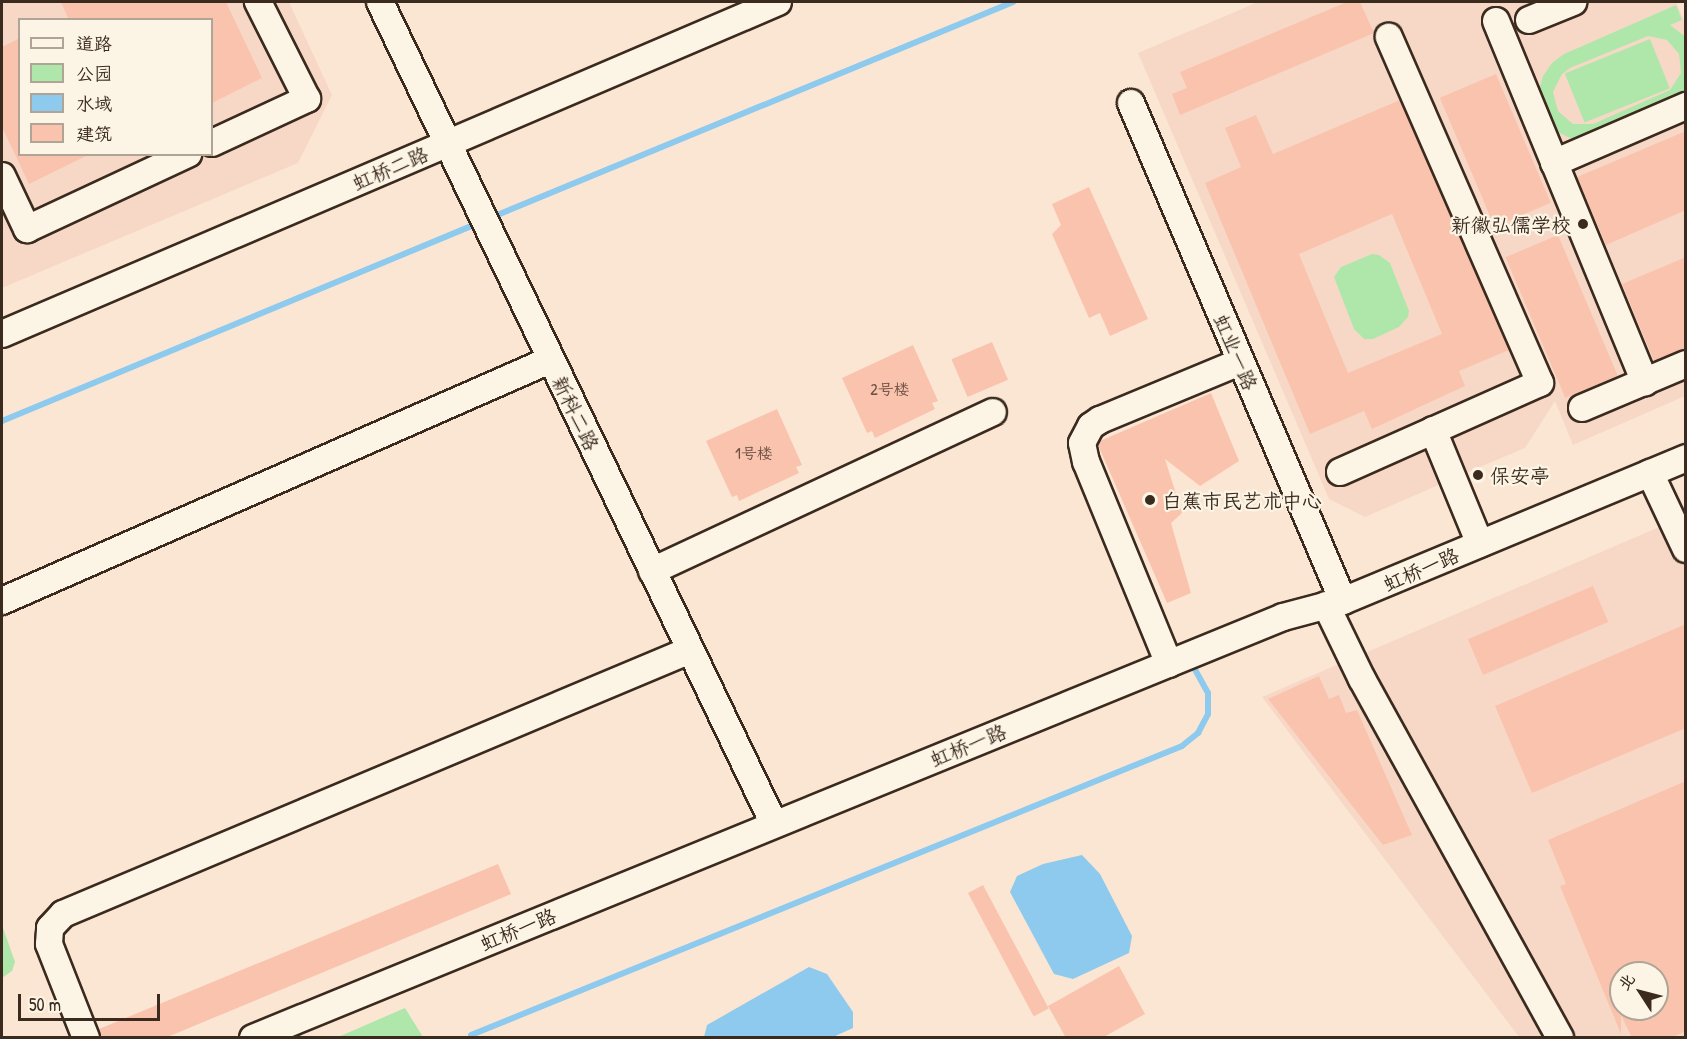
<!DOCTYPE html>
<meta charset="utf-8">
<style>
body{margin:0}
#map{position:relative;width:1687px;height:1039px;overflow:hidden;background:#fbe6d4;font-family:"Patrick Hand","LXGW WenKai TC",sans-serif}
div>[style]{position:absolute}
.built>*{inset:0;background:#f7d8c6}
.green>*{inset:0;background:#afe7ab;transform-origin:0 0}
.water>*{inset:0;background:#8dcaed}
.stream>*{height:6px;margin:-3px;padding:0 3px;transform-origin:3px;border-radius:3px;background:#8dcaed}
.building>*{inset:0;background:#fac3ae;transform-origin:0 0}
.roads{filter:drop-shadow(2px 0 #3b2a1e) drop-shadow(-2px 0 #3b2a1e) drop-shadow(0 2px #3b2a1e) drop-shadow(0 -2px #3b2a1e)}
.minor>*{height:26px;margin:-13px;padding:0 13px;transform-origin:13px;border-radius:13px;background:#fcf5e5}
.dots>*{width:16px;height:16px;translate:-50% -50%;box-sizing:border-box;border:3px solid #fcf5e5;border-radius:50%}
span{translate:-50% -50%;white-space:nowrap;text-align:center;line-height:1.15;-webkit-text-stroke:4.5px #fcf5e5;paint-order:stroke}
.number-label{font-size:16px;color:#6b5042}
.number-label span{-webkit-text-stroke-width:0}
.street-label{font-size:20px;color:#3b2a1e}
.poi-label{font-size:20px;color:#3b2a1e}
.right{translate:-100% -50%;text-align:right}
.left{translate:0 -50%;text-align:left}
.frame{position:absolute;inset:0;border:3px solid #3b2a1e;pointer-events:none}
.legend{position:absolute;left:18px;top:18px;width:195px;height:138px;box-sizing:border-box;background:#fcf5e5;border:2px solid #afa495;margin:0;padding:8px 10px;list-style:none;font-size:18px;color:#3b2a1e}
.legend li{display:flex;align-items:center;gap:12px;height:30px}
.legend b{width:30px;border:2px solid #afa495}
.north{position:absolute;left:1609px;top:961px;width:60px;height:60px;box-sizing:border-box;background:#fcf5e5;border:2px solid #afa495;border-radius:50%;rotate:306deg;font-size:16px;font-weight:700;line-height:24px;text-align:center;color:#3b2a1e}
.north::after{content:'';display:block;margin:auto;width:21px;height:27px;background:#3b2a1e;clip-path:polygon(50% 0,100% 100%,50% 72%,0 100%)}
.scale{position:absolute;left:18px;top:994px;width:142px;height:27px;box-sizing:border-box;border:3px solid #3b2a1e;border-top:0;padding-left:8px;font-size:18px;line-height:21px;white-space:nowrap;color:#3b2a1e;-webkit-text-stroke:4px #fcf5e5;paint-order:stroke}
</style>
<div id="map">
<div class="built">
<div style="clip-path:polygon(evenodd,2px 2px,289px 2px,332px 95px,298px 163px,2px 288px,2px 2px,20px 20px,212px 20px,212px 154px,20px 154px,20px 20px)"></div>
<div style="clip-path:polygon(1258px 2px,1676px 2px,1686px 25px,1685px 396px,1573px 445px,1555px 401px,1525px 448px,1487px 464px,1365px 517px,1329px 499px,1138px 53px)"></div>
<div style="clip-path:polygon(evenodd,1685px 516px,1685px 1037px,1519px 1037px,1262px 697px,1685px 516px,1621px 973px,1657px 973px,1657px 1009px,1621px 1009px,1621px 973px)"></div>
</div>
<div class="green">
<div style="clip-path:polygon(evenodd,1676px 5px,1682px 20px,1670px 25px,1686px 37px,1685px 94px,1585px 140px,1570px 138px,1556px 131px,1546px 120px,1540px 105px,1539px 90px,1543px 76px,1552px 63px,1564px 54px,1676px 5px,1648px 36px,1667px 40px,1679px 54px,1681px 73px,1670px 90px,1593px 124px,1573px 124px,1558px 111px,1553px 92px,1562px 74px,1570px 68px,1648px 36px)"></div>
<div style="left:1650px;top:39px;width:53px;height:92px;rotate:68deg"></div>
<div style="clip-path:polygon(1372px 254px,1379px 255px,1390px 263px,1409px 311px,1408px 317px,1399px 327px,1373px 339px,1364px 339px,1354px 329px,1334px 277px,1341px 267px)"></div>
<div style="clip-path:polygon(2px 925px,15px 962px,12px 971px,2px 978px)"></div>
<div style="clip-path:polygon(405px 1008px,423px 1037px,338px 1037px)"></div>
</div>
<div class="water">
<div style="clip-path:polygon(1082px 855px,1100px 874px,1132px 936px,1129px 953px,1073px 979px,1054px 974px,1010px 892px,1017px 876px,1043px 864px)"></div>
<div style="clip-path:polygon(809px 967px,827px 974px,853px 1012px,853px 1028px,833px 1037px,704px 1037px,707px 1025px)"></div>
</div>
<div class="stream">
<div style="left:490px;top:218px;width:566px;rotate:-22.44deg"></div>
<div style="left:2px;top:421px;width:519px;rotate:-22.56deg"></div>
<div style="left:471px;top:1035px;width:767px;rotate:-22.12deg"></div>
<div style="left:1182px;top:746px;width:21px;rotate:-39deg"></div>
<div style="left:1198px;top:733px;width:21px;rotate:-62deg"></div>
<div style="left:1208px;top:714px;width:21px;rotate:-90deg"></div>
<div style="left:1208px;top:693px;width:29px;rotate:-119deg"></div>
</div>
<div class="building">
<div style="clip-path:polygon(61px 2px,226px 2px,262px 78px,212px 103px,212px 20px,69px 20px)"></div>
<div style="clip-path:polygon(1347px 2px,1360px 2px,1374px 33px,1180px 115px,1172px 94px,1187px 88px,1180px 72px)"></div>
<div style="clip-path:polygon(20px 38px,20px 154px,90px 154px,29px 184px,2px 127px,2px 47px)"></div>
<div style="left:1496px;top:74px;width:140px;height:61px;rotate:67deg"></div>
<div style="clip-path:polygon(evenodd,1400px 100px,1509px 350px,1459px 371px,1465px 386px,1372px 429px,1364px 411px,1310px 434px,1205px 183px,1241px 167px,1225px 128px,1256px 115px,1273px 154px,1400px 100px,1392px 214px,1442px 334px,1348px 373px,1299px 254px,1392px 214px)"></div>
<div style="clip-path:polygon(1686px 131px,1686px 210px,1606px 245px,1577px 177px)"></div>
<div style="clip-path:polygon(1089px 187px,1148px 319px,1110px 336px,1100px 313px,1089px 318px,1052px 234px,1061px 225px,1052px 204px)"></div>
<div style="left:1558px;top:235px;width:153px;height:57px;rotate:67deg"></div>
<div style="clip-path:polygon(1686px 257px,1686px 349px,1654px 361px,1622px 284px)"></div>
<div style="left:992px;top:342px;width:41px;height:44px;rotate:67deg"></div>
<div style="clip-path:polygon(913px 345px,938px 401px,932px 403px,935px 409px,875px 438px,872px 431px,867px 433px,842px 378px)"></div>
<div style="clip-path:polygon(1211px 393px,1239px 461px,1200px 486px,1165px 459px,1182px 513px,1171px 523px,1191px 593px,1167px 603px,1098px 445px,1100px 441px)"></div>
<div style="clip-path:polygon(777px 409px,802px 465px,796px 467px,799px 473px,739px 501px,737px 495px,732px 497px,706px 441px)"></div>
<div style="left:1593px;top:586px;width:39px;height:136px;rotate:67deg"></div>
<div style="clip-path:polygon(1686px 624px,1686px 728px,1532px 793px,1495px 706px)"></div>
<div style="clip-path:polygon(1319px 676px,1329px 699px,1339px 695px,1346px 713px,1357px 710px,1412px 835px,1383px 845px,1268px 699px)"></div>
<div style="clip-path:polygon(evenodd,1686px 781px,1686px 1031px,1670px 1038px,1632px 1038px,1621px 1015px,1621px 1034px,1560px 886px,1566px 884px,1548px 840px,1686px 781px,1621px 973px,1657px 973px,1657px 1009px,1621px 1009px,1621px 973px)"></div>
<div style="clip-path:polygon(498px 864px,511px 894px,165px 1038px,101px 1038px,99px 1029px)"></div>
<div style="left:983px;top:885px;width:140px;height:17px;rotate:62deg"></div>
<div style="clip-path:polygon(1119px 966px,1145px 1014px,1102px 1038px,1066px 1038px,1048px 1006px)"></div>
</div>
<div class="roads">
<div class="minor">
<div style="left:380px;top:2px;width:912px;rotate:64.39deg"></div>
<div style="left:1529px;top:20px;width:48px;rotate:-22.2deg"></div>
<div style="left:1496px;top:21px;width:391px;rotate:67.6deg"></div>
<div style="left:1131px;top:103px;width:541px;rotate:66.94deg"></div>
<div style="left:212px;top:143px;width:105px;rotate:-24.9deg"></div>
<div style="left:307px;top:99px;width:109px;rotate:-116.8deg"></div>
<div style="left:1554px;top:163px;width:144px;rotate:-23.4deg"></div>
<div style="left:2px;top:176px;width:59px;rotate:64.7deg"></div>
<div style="left:27px;top:229px;width:178px;rotate:-25deg"></div>
<div style="left:2px;top:334px;width:844px;rotate:-23.16deg"></div>
<div style="left:1582px;top:408px;width:113px;rotate:-22.9deg"></div>
<div style="left:1433px;top:430px;width:123px;rotate:67.6deg"></div>
<div style="left:1340px;top:472px;width:219px;rotate:-24deg"></div>
<div style="left:1540px;top:383px;width:378px;rotate:-113.6deg"></div>
<div style="left:1650px;top:473px;width:84px;rotate:64.7deg"></div>
<div style="left:652px;top:571px;width:376px;rotate:-25deg"></div>
<div style="left:2px;top:601px;width:599px;rotate:-23.74deg"></div>
<div style="left:1326px;top:605px;width:82px;rotate:64.1deg"></div>
<div style="left:1362px;top:679px;width:410px;rotate:61.1deg"></div>
<div style="left:1169px;top:664px;width:218px;rotate:-112.3deg"></div>
<div style="left:1086px;top:462px;width:19px;rotate:-102deg"></div>
<div style="left:1082px;top:443px;width:19px;rotate:-62deg"></div>
<div style="left:1091px;top:426px;width:11px;rotate:-34deg"></div>
<div style="left:1100px;top:420px;width:152px;rotate:-22.5deg"></div>
<div style="left:86px;top:1038px;width:101px;rotate:-111.5deg"></div>
<div style="left:49px;top:944px;width:16px;rotate:-86deg"></div>
<div style="left:50px;top:928px;width:19px;rotate:-47deg"></div>
<div style="left:63px;top:914px;width:680px;rotate:-22.83deg"></div>
<div style="left:253px;top:1038px;width:1113px;rotate:-22.23deg"></div>
<div style="left:1283px;top:617px;width:62px;rotate:-14.9deg"></div>
<div style="left:1343px;top:601px;width:372px;rotate:-22.6deg"></div>
</div>
</div>
<div class="dots">
<div style="left:1583px;top:224px;background:#3b2a1e"></div>
<div style="left:1478px;top:475px;background:#3b2a1e"></div>
<div style="left:1150px;top:500px;background:#3b2a1e"></div>
</div>
<div class="number-label">
<span style="left:890px;top:389px">2号楼</span>
<span style="left:754px;top:453px">1号楼</span>
</div>
<div class="street-label">
<span style="left:390px;top:168px;rotate:-23deg">虹桥二路</span>
<span style="left:1236px;top:352px;rotate:67deg">虹业一路</span>
<span style="left:576px;top:413px;rotate:64deg">新科二路</span>
<span style="left:1421px;top:569px;rotate:-23deg">虹桥一路</span>
<span style="left:968px;top:745px;rotate:-22deg">虹桥一路</span>
<span style="left:518px;top:929px;rotate:-22deg">虹桥一路</span>
</div>
<div class="poi-label">
<span class="right" style="left:1571px;top:224px">新徽弘儒学校</span>
<span class="left" style="left:1490px;top:475px">保安亭</span>
<span class="left" style="left:1162px;top:500px">白蕉市民艺术中心</span>
</div>
<div class="frame"></div>
<ul class="legend">
<li><b style="height:8px;background:#fcf5e5"></b>道路</li>
<li><b style="height:16px;background:#afe7ab"></b>公园</li>
<li><b style="height:16px;background:#8dcaed"></b>水域</li>
<li><b style="height:16px;background:#fac3ae"></b>建筑</li>
</ul>
<div class="north">北</div>
<div class="scale">50 m</div>
</div>
